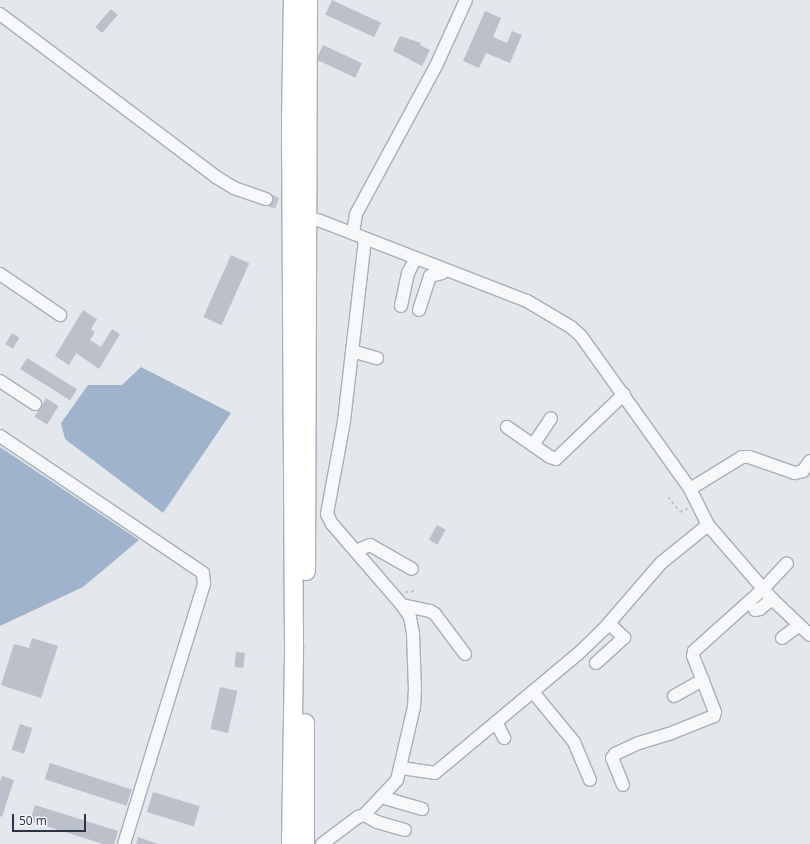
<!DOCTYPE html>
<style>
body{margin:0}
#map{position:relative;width:810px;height:844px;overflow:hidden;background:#e4e7ec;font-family:"Open Sans",sans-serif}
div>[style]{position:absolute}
.water>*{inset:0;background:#9fb4cc}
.building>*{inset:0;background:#bbc0ca;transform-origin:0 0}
.minor-tunnel>*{height:12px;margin-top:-6px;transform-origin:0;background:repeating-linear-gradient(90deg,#bfc3cb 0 12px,transparent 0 18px)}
.path>*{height:2px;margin-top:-1px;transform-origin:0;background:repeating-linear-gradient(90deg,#c2c5cb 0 3px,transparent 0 6px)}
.roads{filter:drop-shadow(1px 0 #a9aeb7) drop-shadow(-1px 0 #a9aeb7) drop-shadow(0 1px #a9aeb7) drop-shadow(0 -1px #a9aeb7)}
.minor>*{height:12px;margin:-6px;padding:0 6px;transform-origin:6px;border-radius:6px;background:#f7f8fa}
.highway>*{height:18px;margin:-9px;padding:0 9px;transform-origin:9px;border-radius:9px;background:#fff}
span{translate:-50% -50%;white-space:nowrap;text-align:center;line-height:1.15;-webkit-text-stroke:4px #f4f6f9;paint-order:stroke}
.scale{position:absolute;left:12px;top:814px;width:74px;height:18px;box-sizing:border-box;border:2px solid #2b3445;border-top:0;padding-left:5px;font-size:12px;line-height:14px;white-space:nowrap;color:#2b3445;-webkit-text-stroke:3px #f4f6f9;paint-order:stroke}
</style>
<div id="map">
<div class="water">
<div style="clip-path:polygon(141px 367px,231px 413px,163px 513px,65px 439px,61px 423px,88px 385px,122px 385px)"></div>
<div style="clip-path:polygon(0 447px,139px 540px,83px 587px,0 626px)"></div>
</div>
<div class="building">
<div style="left:332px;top:0;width:54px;height:16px;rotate:25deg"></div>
<div style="left:111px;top:9px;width:9px;height:24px;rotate:41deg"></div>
<div style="clip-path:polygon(485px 11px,501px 18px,493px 37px,507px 43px,512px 31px,522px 35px,510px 63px,486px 53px,479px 68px,463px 61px)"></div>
<div style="clip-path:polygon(400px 36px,421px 43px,420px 45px,430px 50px,422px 66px,393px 51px)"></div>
<div style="left:323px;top:45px;width:43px;height:16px;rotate:25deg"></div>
<div style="left:231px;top:255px;width:20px;height:68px;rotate:24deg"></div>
<div style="clip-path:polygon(83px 310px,97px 319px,91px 329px,95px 332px,90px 340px,101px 347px,112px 329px,120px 334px,99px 369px,76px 353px,69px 365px,55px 356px)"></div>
<div style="left:12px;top:333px;width:9px;height:13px;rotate:32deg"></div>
<div style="left:27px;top:358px;width:59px;height:13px;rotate:32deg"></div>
<div style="left:46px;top:398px;width:15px;height:22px;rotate:32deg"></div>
<div style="left:437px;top:525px;width:10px;height:17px;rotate:29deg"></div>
<div style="clip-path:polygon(32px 638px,58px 646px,41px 698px,1px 685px,14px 644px,29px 648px)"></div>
<div style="left:236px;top:652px;width:9px;height:15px;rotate:6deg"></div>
<div style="left:220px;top:687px;width:18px;height:43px;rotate:13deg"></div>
<div style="left:20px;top:724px;width:13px;height:27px;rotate:18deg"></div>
<div style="left:50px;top:763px;width:86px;height:17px;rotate:18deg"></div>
<div style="clip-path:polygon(2px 776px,14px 780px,2px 817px,0 816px,0 781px)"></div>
<div style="left:153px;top:792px;width:49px;height:21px;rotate:17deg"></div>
<div style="clip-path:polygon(35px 805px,118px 831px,114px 844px,103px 844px,30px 821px)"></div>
<div style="clip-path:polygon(138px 837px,158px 844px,136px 844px)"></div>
</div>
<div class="minor-tunnel">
<div style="left:266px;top:199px;width:33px;rotate:21deg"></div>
</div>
<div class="path">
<div style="left:668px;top:497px;width:19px;rotate:51deg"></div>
<div style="left:680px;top:512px;width:10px;rotate:-24deg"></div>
<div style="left:405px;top:592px;width:11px;rotate:-5deg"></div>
</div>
<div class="roads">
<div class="minor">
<div style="left:0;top:14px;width:271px;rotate:37deg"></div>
<div style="left:216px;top:177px;width:21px;rotate:31deg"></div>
<div style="left:234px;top:188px;width:34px;rotate:19deg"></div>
<div style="left:318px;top:220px;width:224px;rotate:21.2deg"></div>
<div style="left:527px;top:301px;width:51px;rotate:30.6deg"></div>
<div style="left:571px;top:327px;width:13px;rotate:42deg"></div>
<div style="left:581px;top:336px;width:188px;rotate:54.5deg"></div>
<div style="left:690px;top:489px;width:40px;rotate:63.4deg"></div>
<div style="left:708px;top:525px;width:98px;rotate:49.1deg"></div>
<div style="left:772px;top:599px;width:52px;rotate:43.5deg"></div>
<div style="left:353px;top:233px;width:19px;rotate:-81deg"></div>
<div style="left:356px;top:214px;width:168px;rotate:-61.6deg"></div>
<div style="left:436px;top:66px;width:72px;rotate:-65.6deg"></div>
<div style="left:0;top:274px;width:73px;rotate:34.3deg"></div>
<div style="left:401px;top:306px;width:34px;rotate:-78deg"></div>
<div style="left:408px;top:273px;width:17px;rotate:-62deg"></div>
<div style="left:419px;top:310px;width:36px;rotate:-72deg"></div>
<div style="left:430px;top:276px;width:12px;rotate:-14deg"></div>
<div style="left:442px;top:273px;width:4px;rotate:-45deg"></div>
<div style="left:352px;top:351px;width:26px;rotate:16deg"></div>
<div style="left:0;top:381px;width:42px;rotate:33.3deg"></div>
<div style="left:507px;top:427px;width:52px;rotate:34.9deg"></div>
<div style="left:550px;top:457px;width:6px;rotate:18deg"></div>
<div style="left:556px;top:459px;width:94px;rotate:-43.7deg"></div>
<div style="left:0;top:436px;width:245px;rotate:34deg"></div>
<div style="left:203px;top:573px;width:11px;rotate:85deg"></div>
<div style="left:204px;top:584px;width:272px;rotate:107.1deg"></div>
<div style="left:533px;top:445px;width:32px;rotate:-56deg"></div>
<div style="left:690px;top:489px;width:61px;rotate:-31.6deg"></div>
<div style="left:742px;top:457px;width:7px"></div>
<div style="left:749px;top:457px;width:49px;rotate:19.2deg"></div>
<div style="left:795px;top:473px;width:8px;rotate:-14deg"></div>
<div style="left:803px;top:471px;width:12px;rotate:-55deg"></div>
<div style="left:356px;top:551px;width:15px;rotate:-23deg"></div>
<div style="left:370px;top:545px;width:48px;rotate:29.7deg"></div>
<div style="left:402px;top:605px;width:29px;rotate:12deg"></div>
<div style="left:430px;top:611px;width:6px;rotate:31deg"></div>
<div style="left:435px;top:614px;width:50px;rotate:53.1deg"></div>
<div style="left:755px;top:610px;width:5px;rotate:-11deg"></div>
<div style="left:760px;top:609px;width:16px;rotate:-40deg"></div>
<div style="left:782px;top:638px;width:21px;rotate:-37deg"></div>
<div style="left:596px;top:663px;width:38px;rotate:-42deg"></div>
<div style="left:624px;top:638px;width:21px;rotate:-135deg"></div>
<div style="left:533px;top:692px;width:65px;rotate:50.6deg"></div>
<div style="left:574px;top:742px;width:41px;rotate:67.2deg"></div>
<div style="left:674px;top:696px;width:33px;rotate:-29deg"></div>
<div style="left:496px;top:722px;width:18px;rotate:63deg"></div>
<div style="left:401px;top:768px;width:34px;rotate:8deg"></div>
<div style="left:435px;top:773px;width:186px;rotate:-39.8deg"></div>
<div style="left:578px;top:654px;width:35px;rotate:-44deg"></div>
<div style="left:603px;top:630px;width:89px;rotate:-49.1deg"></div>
<div style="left:661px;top:563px;width:60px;rotate:-39deg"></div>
<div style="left:623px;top:785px;width:29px;rotate:-112deg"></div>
<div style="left:612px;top:758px;width:5px;rotate:-53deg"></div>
<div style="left:615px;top:754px;width:26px;rotate:-25deg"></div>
<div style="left:639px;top:743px;width:31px;rotate:-17deg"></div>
<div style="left:669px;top:734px;width:48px;rotate:-21.8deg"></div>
<div style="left:714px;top:716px;width:4px;rotate:-76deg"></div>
<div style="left:715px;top:712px;width:60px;rotate:-111.4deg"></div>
<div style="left:693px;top:656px;width:5px;rotate:-79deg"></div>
<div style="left:694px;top:651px;width:93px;rotate:-41.9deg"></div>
<div style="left:763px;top:589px;width:35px;rotate:-47deg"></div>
<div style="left:381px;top:797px;width:43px;rotate:16.3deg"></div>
<div style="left:364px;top:815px;width:15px;rotate:28deg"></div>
<div style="left:377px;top:822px;width:29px;rotate:16deg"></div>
<div style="left:322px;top:844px;width:45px;rotate:-36.9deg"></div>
<div style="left:358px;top:817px;width:6px;rotate:-18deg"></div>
<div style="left:364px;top:815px;width:48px;rotate:-46.7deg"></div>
<div style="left:397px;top:780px;width:75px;rotate:-76.9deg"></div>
<div style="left:414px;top:707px;width:17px;rotate:-87deg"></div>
<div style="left:415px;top:690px;width:57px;rotate:-92deg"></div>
<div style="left:413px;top:633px;width:16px;rotate:-101deg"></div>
<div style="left:410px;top:617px;width:14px;rotate:-124deg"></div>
<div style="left:402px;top:605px;width:107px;rotate:-130.8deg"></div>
<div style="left:332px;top:524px;width:11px;rotate:-117deg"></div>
<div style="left:327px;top:514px;width:95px;rotate:-79.6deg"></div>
<div style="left:344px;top:421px;width:183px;rotate:-83.4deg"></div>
</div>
<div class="highway">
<div style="left:306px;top:571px;width:571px;rotate:-89.8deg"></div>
<div style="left:291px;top:844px;width:199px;rotate:-89.1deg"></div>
<div style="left:294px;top:645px;width:523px;rotate:-90.33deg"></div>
<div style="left:291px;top:122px;width:122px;rotate:-89.1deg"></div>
<div style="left:305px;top:844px;width:121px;rotate:-90deg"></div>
</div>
</div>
<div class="scale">50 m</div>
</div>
